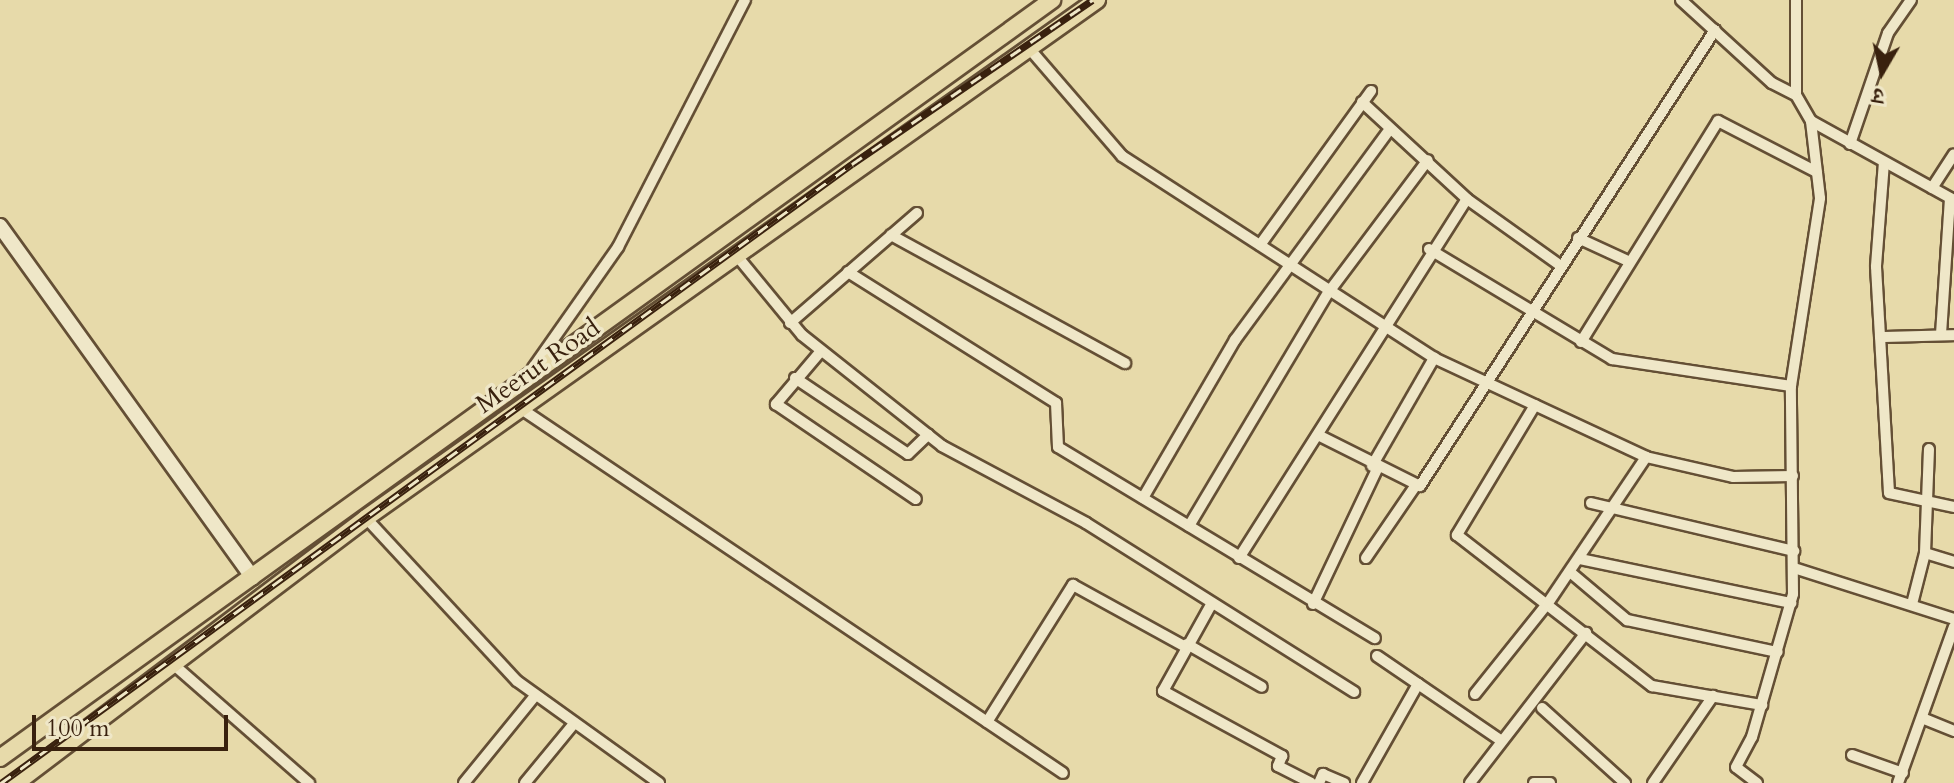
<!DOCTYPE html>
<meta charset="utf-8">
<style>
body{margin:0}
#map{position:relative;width:1954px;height:783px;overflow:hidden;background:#e7daaa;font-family:Cardo,"Noto Serif Devanagari",serif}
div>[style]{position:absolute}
.roads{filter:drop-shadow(2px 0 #644f35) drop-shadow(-2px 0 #644f35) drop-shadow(0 2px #644f35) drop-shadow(0 -2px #644f35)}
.street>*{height:10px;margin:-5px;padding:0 5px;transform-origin:5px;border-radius:5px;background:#efe7c8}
.secondary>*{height:14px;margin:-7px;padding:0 7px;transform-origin:7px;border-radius:7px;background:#efe7c8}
.primary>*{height:16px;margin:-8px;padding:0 8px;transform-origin:8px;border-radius:8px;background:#e7daaa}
.rail>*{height:7px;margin-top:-3.5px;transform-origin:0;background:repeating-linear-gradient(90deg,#efe7c8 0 12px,#39210e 0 24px);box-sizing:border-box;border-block:2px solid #39210e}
span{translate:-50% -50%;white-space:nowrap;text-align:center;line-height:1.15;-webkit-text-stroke:7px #efe7c8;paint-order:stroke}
.street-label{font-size:26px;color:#39210e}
.north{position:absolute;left:1842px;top:32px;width:80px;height:80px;-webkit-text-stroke:6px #efe7c8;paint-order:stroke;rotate:189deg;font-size:22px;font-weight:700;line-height:32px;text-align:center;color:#39210e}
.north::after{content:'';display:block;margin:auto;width:28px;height:36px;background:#39210e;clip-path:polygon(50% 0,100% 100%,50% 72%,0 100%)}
.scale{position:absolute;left:32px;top:715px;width:196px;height:36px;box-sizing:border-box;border:4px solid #39210e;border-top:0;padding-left:10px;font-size:24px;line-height:28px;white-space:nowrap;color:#39210e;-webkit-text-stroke:6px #efe7c8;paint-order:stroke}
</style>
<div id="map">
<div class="roads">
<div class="street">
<div style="left:1681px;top:0;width:123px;rotate:42.4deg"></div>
<div style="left:1772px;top:83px;width:27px;rotate:27deg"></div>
<div style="left:1796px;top:0;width:95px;rotate:90deg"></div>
<div style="left:1796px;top:95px;width:30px;rotate:60deg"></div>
<div style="left:1811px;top:121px;width:163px;rotate:28.9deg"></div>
<div style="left:1028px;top:47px;width:144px;rotate:49.2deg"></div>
<div style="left:1122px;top:156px;width:372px;rotate:32.9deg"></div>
<div style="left:1434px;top:358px;width:234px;rotate:25deg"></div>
<div style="left:1646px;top:457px;width:89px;rotate:12.9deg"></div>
<div style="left:1733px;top:477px;width:60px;rotate:-1deg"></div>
<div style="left:1362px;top:102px;width:143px;rotate:42.7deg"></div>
<div style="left:1467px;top:199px;width:115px;rotate:35.5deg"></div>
<div style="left:1850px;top:144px;width:117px;rotate:-71.1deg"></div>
<div style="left:1888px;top:33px;width:40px;rotate:-55.1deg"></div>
<div style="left:1884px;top:162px;width:105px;rotate:94.4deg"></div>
<div style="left:1876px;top:267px;width:226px;rotate:86.7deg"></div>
<div style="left:1889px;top:493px;width:66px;rotate:12.2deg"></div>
<div style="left:1932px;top:188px;width:40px;rotate:-57.1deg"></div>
<div style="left:891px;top:235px;width:267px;rotate:28.7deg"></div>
<div style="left:1578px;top:238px;width:55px;rotate:24.7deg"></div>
<div style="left:1260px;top:245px;width:190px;rotate:-54.2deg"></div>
<div style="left:1429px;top:249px;width:214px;rotate:31deg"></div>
<div style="left:1612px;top:359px;width:181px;rotate:8.6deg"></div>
<div style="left:737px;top:256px;width:102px;rotate:50.6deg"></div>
<div style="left:802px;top:335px;width:179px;rotate:38.4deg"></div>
<div style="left:942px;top:446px;width:163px;rotate:28.1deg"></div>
<div style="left:1086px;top:523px;width:317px;rotate:32.2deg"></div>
<div style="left:848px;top:272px;width:246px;rotate:32.2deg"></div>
<div style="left:1056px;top:403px;width:44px;rotate:87.4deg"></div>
<div style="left:1058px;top:447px;width:370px;rotate:31.1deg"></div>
<div style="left:790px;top:323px;width:168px;rotate:-40.9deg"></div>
<div style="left:1941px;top:334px;width:136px;rotate:-86.2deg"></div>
<div style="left:1880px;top:337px;width:74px;rotate:-1.5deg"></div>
<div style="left:1581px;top:342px;width:260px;rotate:-58.2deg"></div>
<div style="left:1718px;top:121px;width:111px;rotate:27.3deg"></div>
<div style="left:821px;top:351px;width:70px;rotate:130.3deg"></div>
<div style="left:776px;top:404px;width:169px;rotate:34.2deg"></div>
<div style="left:533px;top:368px;width:148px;rotate:-54.9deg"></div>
<div style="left:618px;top:247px;width:278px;rotate:-62.8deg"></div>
<div style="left:795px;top:378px;width:136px;rotate:33.9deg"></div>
<div style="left:908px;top:454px;width:28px;rotate:-44deg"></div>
<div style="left:1535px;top:405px;width:152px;rotate:121deg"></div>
<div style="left:1457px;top:535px;width:247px;rotate:37.8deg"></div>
<div style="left:1652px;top:686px;width:112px;rotate:9.8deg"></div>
<div style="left:520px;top:408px;width:654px;rotate:33.91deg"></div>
<div style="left:1318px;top:435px;width:114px;rotate:26.6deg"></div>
<div style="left:1420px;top:486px;width:543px;rotate:-57.1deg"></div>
<div style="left:1372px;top:466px;width:125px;rotate:-60.1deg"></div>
<div style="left:1143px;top:498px;width:183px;rotate:-59.8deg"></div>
<div style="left:1235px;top:340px;width:258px;rotate:-53.7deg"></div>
<div style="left:1591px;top:503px;width:209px;rotate:13.3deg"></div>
<div style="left:366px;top:518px;width:222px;rotate:47.2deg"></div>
<div style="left:517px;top:681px;width:175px;rotate:35.7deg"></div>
<div style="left:1189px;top:526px;width:271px;rotate:-59.2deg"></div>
<div style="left:1328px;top:293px;width:166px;rotate:-53.1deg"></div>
<div style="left:1925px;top:553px;width:30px;rotate:17deg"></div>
<div style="left:1239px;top:558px;width:425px;rotate:-57.6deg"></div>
<div style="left:1366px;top:558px;width:85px;rotate:-55.6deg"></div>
<div style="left:1580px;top:559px;width:216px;rotate:11.8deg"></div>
<div style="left:1794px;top:568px;width:168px;rotate:17.7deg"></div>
<div style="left:1570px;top:572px;width:75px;rotate:40.1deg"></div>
<div style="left:1627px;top:620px;width:154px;rotate:12deg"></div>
<div style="left:1212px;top:603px;width:101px;rotate:119.1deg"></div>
<div style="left:1163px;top:691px;width:136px;rotate:28.6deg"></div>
<div style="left:1282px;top:756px;width:11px;rotate:112deg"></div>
<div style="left:1278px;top:766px;width:37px;rotate:27deg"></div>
<div style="left:1313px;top:604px;width:149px;rotate:-64.6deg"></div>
<div style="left:1912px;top:604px;width:53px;rotate:-75.7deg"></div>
<div style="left:1925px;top:553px;width:104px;rotate:-87.8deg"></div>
<div style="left:1187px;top:644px;width:86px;rotate:29.8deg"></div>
<div style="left:1377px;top:656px;width:149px;rotate:34.3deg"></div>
<div style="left:173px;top:664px;width:181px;rotate:41.2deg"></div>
<div style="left:1475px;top:694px;width:117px;rotate:-51.3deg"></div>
<div style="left:1548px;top:603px;width:176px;rotate:-56.1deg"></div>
<div style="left:1542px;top:708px;width:112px;rotate:42.1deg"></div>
<div style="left:1922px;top:718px;width:35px;rotate:22deg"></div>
<div style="left:987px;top:722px;width:162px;rotate:-57.9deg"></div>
<div style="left:1073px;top:585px;width:129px;rotate:28.8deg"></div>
<div style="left:1852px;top:755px;width:54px;rotate:19.4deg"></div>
<div style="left:464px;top:783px;width:112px;rotate:-50.8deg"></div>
<div style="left:525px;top:783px;width:74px;rotate:-50.5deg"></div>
<div style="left:1319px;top:783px;width:10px;rotate:-66deg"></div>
<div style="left:1323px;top:774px;width:23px;rotate:23deg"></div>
<div style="left:1362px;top:783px;width:114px;rotate:-60.5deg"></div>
<div style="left:1470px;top:783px;width:190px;rotate:-52.3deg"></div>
<div style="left:1534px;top:783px;width:16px"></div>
<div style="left:1653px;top:783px;width:106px;rotate:-55.4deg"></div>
<div style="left:1757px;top:783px;width:26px;rotate:-143deg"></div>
<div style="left:1736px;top:767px;width:34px;rotate:-62deg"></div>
<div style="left:1752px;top:737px;width:149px;rotate:-74deg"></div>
<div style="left:1793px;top:594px;width:208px;rotate:-90.6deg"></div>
<div style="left:1791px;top:386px;width:190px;rotate:-81.2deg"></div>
<div style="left:1820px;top:198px;width:78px;rotate:-96.7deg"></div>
<div style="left:1898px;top:783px;width:166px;rotate:-70.3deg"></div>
</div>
<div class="secondary">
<div style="left:0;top:226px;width:433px;rotate:54.3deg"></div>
</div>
<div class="primary">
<div style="left:0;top:758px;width:1297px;rotate:-35.77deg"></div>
<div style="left:16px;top:783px;width:439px;rotate:-37.1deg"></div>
<div style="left:366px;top:518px;width:896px;rotate:-35.32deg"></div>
</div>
</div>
<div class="rail">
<div style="left:1px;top:783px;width:1052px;rotate:-36.03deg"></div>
<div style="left:852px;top:164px;width:291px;rotate:-34.3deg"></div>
</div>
<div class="street-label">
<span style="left:538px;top:366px;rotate:-35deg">Meerut Road</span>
</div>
<div class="north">उ</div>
<div class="scale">100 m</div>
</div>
